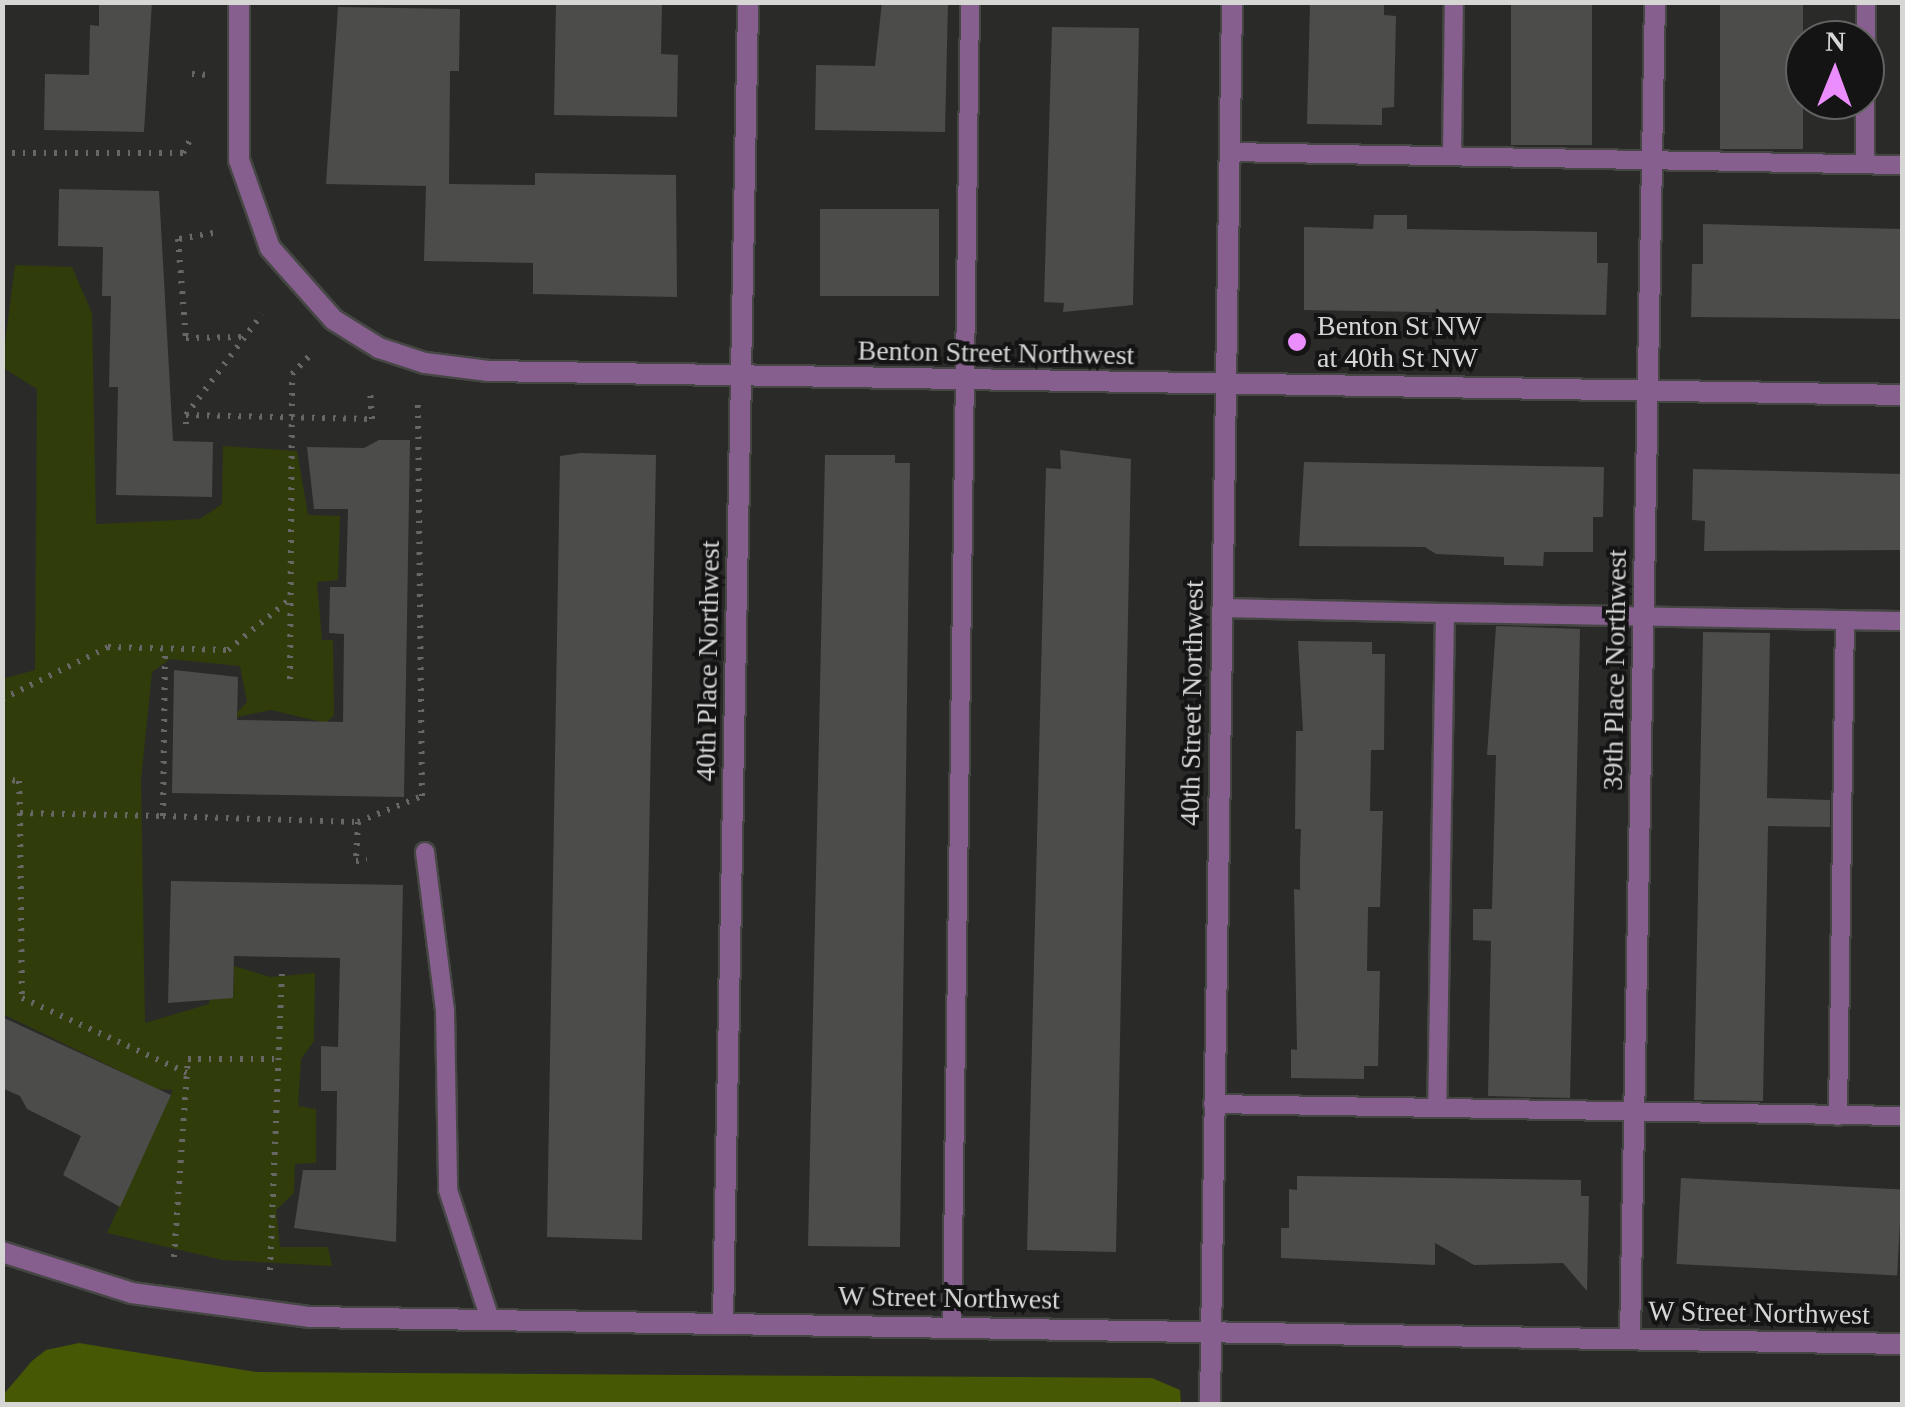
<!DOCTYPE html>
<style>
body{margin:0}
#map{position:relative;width:1905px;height:1407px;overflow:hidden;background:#2a2b29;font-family:"Times New Roman",serif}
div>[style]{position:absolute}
.green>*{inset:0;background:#303c0a}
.forest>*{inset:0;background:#465804}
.building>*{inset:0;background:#4c4c4a;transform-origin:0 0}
.path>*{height:6px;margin-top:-3px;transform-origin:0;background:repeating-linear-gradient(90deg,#676866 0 2.5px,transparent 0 10.5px)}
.roads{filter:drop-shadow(2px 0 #464745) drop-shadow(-2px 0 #464745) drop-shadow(0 2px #464745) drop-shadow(0 -2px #464745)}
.service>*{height:18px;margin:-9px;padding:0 9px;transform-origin:9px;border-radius:9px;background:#875f8e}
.minor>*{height:20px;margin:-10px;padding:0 10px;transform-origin:10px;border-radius:10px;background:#875f8e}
.dots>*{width:28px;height:28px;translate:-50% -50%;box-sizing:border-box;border:5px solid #131413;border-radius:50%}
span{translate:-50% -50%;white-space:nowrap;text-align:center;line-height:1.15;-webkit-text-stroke:8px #131413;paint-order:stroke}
.poi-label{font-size:28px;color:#d6d7d5}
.left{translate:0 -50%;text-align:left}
.street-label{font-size:28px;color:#d6d7d5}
.frame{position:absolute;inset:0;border:5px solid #d6d7d5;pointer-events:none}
.north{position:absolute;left:1785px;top:20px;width:100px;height:100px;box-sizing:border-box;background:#131413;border:2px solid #616261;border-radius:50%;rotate:1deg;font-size:28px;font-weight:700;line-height:40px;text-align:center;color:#d6d7d5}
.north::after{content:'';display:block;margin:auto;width:35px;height:45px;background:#eb8dfc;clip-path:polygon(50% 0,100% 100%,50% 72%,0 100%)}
</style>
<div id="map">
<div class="green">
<div style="clip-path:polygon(15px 265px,72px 267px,92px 313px,96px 524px,200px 519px,222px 504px,223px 446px,297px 451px,308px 515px,340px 516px,338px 580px,317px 582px,322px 640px,333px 640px,334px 715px,326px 723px,271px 710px,232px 718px,247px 702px,240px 666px,170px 659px,152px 672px,141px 780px,145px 1023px,209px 1004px,210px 998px,233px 998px,234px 966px,270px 977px,315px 973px,314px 1041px,301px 1059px,298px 1106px,316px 1109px,316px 1163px,295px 1164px,294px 1193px,276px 1210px,280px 1247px,328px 1247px,332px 1266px,223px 1260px,107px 1233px,173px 1090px,157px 1089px,3px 1014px,2px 679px,35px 670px,37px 389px,2px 367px)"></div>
</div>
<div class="forest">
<div style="clip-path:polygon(79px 1343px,256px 1372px,1152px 1378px,1180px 1390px,1181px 1404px,3px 1404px,3px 1395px,32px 1361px,46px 1350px)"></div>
</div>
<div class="building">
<div style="clip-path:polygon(99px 2px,152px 2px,144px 132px,44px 130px,45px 74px,89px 75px,90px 25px,99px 26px)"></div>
<div style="clip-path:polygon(556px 2px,662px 2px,661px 54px,678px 55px,677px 117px,554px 115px)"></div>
<div style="clip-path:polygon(882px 2px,948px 2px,945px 132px,815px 130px,816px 65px,875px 66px)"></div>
<div style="clip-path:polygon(1310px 2px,1384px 2px,1384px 15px,1396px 16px,1394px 107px,1382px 108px,1382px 125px,1307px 124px)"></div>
<div style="left:1511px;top:2px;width:81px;height:143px"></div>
<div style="left:1720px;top:2px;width:83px;height:147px"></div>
<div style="clip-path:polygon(338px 7px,460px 9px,459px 71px,450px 71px,449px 184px,535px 185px,535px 173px,676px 175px,677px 297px,533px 294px,533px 263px,424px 261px,426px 186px,326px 184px)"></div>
<div style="clip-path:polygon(1052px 27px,1139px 28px,1133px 305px,1063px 312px,1064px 303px,1044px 302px)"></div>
<div style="clip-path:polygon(59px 189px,159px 191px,173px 441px,213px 442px,212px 497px,116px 495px,118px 387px,109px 387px,111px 296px,102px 296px,103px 247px,58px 246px)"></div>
<div style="left:820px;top:209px;width:119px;height:87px"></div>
<div style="clip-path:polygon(1374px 215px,1407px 215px,1407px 229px,1597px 232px,1597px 263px,1608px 263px,1606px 315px,1304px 310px,1304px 227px,1373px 229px)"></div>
<div style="clip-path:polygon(1703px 224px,1902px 229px,1902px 319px,1691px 317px,1692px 264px,1703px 264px)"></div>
<div style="clip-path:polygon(379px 440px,410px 440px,404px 797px,172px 793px,174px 670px,238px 677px,237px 720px,343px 722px,344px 634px,329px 633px,330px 587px,346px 587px,348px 509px,314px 509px,307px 447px,364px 448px)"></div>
<div style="clip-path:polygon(1060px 450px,1131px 459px,1116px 1252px,1027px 1250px,1046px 468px,1061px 469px)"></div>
<div style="clip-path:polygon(581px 453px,656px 455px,642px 1240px,547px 1237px,560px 456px)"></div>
<div style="clip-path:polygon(825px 455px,895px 455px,895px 463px,910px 463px,900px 1247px,808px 1246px)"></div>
<div style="clip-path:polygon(1304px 462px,1604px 467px,1603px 517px,1593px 517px,1593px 552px,1544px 552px,1543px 566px,1504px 565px,1504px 557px,1436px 554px,1425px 547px,1299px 546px)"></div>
<div style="clip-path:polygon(1693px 469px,1902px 474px,1902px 550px,1704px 551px,1705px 521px,1692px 520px)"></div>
<div style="clip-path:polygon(1496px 626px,1580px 629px,1570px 1098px,1488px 1096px,1491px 941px,1473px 940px,1473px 909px,1492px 909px,1496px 755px,1487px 755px)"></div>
<div style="clip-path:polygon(1703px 632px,1770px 633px,1767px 798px,1830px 800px,1830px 827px,1768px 826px,1763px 1101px,1694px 1100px)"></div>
<div style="clip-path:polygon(1298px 641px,1372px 642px,1372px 654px,1385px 654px,1384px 750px,1371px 750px,1370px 811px,1383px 811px,1380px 907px,1368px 907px,1367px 971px,1380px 971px,1378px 1066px,1364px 1066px,1364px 1079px,1291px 1078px,1291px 1049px,1297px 1050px,1294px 889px,1300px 890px,1300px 860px,1301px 829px,1295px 829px,1296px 731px,1303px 731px)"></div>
<div style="clip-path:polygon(171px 881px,403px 885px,396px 1242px,294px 1228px,303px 1170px,336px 1170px,337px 1091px,321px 1091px,321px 1046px,338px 1047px,340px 958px,234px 956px,233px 998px,168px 1003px)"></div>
<div style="clip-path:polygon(2px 1017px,171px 1095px,120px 1207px,63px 1175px,81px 1136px,27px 1109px,20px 1096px,2px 1088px)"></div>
<div style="clip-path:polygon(1297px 1176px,1581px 1180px,1581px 1196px,1589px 1196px,1587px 1291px,1563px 1263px,1474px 1265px,1435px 1243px,1435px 1265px,1281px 1258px,1281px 1228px,1289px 1228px,1289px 1189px,1297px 1190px)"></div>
<div style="left:1681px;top:1178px;width:221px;height:86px;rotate:3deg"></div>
</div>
<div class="path">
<div style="left:192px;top:74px;width:19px;rotate:3deg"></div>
<div style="left:2px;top:153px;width:181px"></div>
<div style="left:183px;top:153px;width:17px;rotate:-62deg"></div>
<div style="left:213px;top:233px;width:36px;rotate:170deg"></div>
<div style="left:178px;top:239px;width:99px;rotate:85.4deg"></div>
<div style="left:186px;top:338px;width:59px;rotate:-1deg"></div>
<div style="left:186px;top:415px;width:126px;rotate:-53deg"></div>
<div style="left:186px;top:424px;width:9px;rotate:-90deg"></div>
<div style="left:186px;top:415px;width:186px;rotate:1.2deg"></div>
<div style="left:372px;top:419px;width:30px;rotate:-94deg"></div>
<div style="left:290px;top:679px;width:305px;rotate:-89.6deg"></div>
<div style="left:292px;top:374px;width:28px;rotate:-46deg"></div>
<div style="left:2px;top:699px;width:118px;rotate:-26.1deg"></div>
<div style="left:108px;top:647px;width:120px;rotate:1.4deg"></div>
<div style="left:228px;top:650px;width:80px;rotate:-39.4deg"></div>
<div style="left:2px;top:779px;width:17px;rotate:7deg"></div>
<div style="left:19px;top:781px;width:32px;rotate:88deg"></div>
<div style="left:20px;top:813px;width:143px;rotate:1.2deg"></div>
<div style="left:163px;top:816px;width:168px;rotate:-89.3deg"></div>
<div style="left:20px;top:813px;width:185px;rotate:89.4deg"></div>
<div style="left:22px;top:998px;width:181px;rotate:24.4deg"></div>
<div style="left:163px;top:816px;width:195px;rotate:1.8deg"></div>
<div style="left:358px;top:822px;width:39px;rotate:93deg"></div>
<div style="left:356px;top:861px;width:11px;rotate:-5deg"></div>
<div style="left:358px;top:822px;width:69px;rotate:-22.1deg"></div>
<div style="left:422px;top:796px;width:393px;rotate:-90.6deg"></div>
<div style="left:174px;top:1257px;width:198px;rotate:-86deg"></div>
<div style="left:188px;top:1059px;width:92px"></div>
<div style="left:270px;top:1270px;width:299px;rotate:-87.7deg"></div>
</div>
<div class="roads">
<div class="service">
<div style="left:1229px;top:152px;width:673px;rotate:1.11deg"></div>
<div style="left:1452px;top:156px;width:154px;rotate:-89.3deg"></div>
<div style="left:1865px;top:164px;width:162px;rotate:-89.6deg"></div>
<div style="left:1222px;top:608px;width:223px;rotate:1.3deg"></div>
<div style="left:1445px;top:613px;width:494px;rotate:90.9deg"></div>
<div style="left:1445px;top:613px;width:457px;rotate:1deg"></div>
<div style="left:425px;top:852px;width:159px;rotate:82.8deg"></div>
<div style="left:445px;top:1010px;width:180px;rotate:89deg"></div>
<div style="left:448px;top:1190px;width:136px;rotate:72deg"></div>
<div style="left:1213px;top:1104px;width:689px;rotate:1deg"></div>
<div style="left:1838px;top:1116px;width:496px;rotate:-89.2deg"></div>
<div style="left:952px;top:1326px;width:1324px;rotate:-89.22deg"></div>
</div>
<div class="minor">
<div style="left:239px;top:2px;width:158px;rotate:90deg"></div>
<div style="left:239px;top:160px;width:93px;rotate:70.6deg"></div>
<div style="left:270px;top:248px;width:96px;rotate:48.4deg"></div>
<div style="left:334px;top:320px;width:53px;rotate:31.9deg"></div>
<div style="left:379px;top:348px;width:48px;rotate:18.1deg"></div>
<div style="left:425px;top:363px;width:64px;rotate:7.2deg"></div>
<div style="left:488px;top:371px;width:1414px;rotate:0.97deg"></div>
<div style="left:2px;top:1252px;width:136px;rotate:17.5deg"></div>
<div style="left:132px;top:1293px;width:180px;rotate:7.7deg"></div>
<div style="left:310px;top:1317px;width:1592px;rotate:0.97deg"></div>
<div style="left:723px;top:1321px;width:1319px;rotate:-88.91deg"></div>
<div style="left:1630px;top:1338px;width:1336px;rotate:-88.93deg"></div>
<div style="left:1210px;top:1404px;width:1402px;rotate:-89.1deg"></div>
</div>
</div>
<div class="dots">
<div style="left:1297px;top:342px;background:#eb8dfc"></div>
</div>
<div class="poi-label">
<span class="left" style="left:1317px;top:342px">Benton St NW<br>at 40th St NW</span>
</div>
<div class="street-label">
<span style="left:996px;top:353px;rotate:1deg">Benton Street Northwest</span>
<span style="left:708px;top:661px;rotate:-89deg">40th Place Northwest</span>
<span style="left:1615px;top:670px;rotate:-89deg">39th Place Northwest</span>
<span style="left:1192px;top:703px;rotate:-89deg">40th Street Northwest</span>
<span style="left:949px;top:1298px;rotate:1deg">W Street Northwest</span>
<span style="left:1759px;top:1313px;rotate:1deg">W Street Northwest</span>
</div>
<div class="frame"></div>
<div class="north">N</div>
</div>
